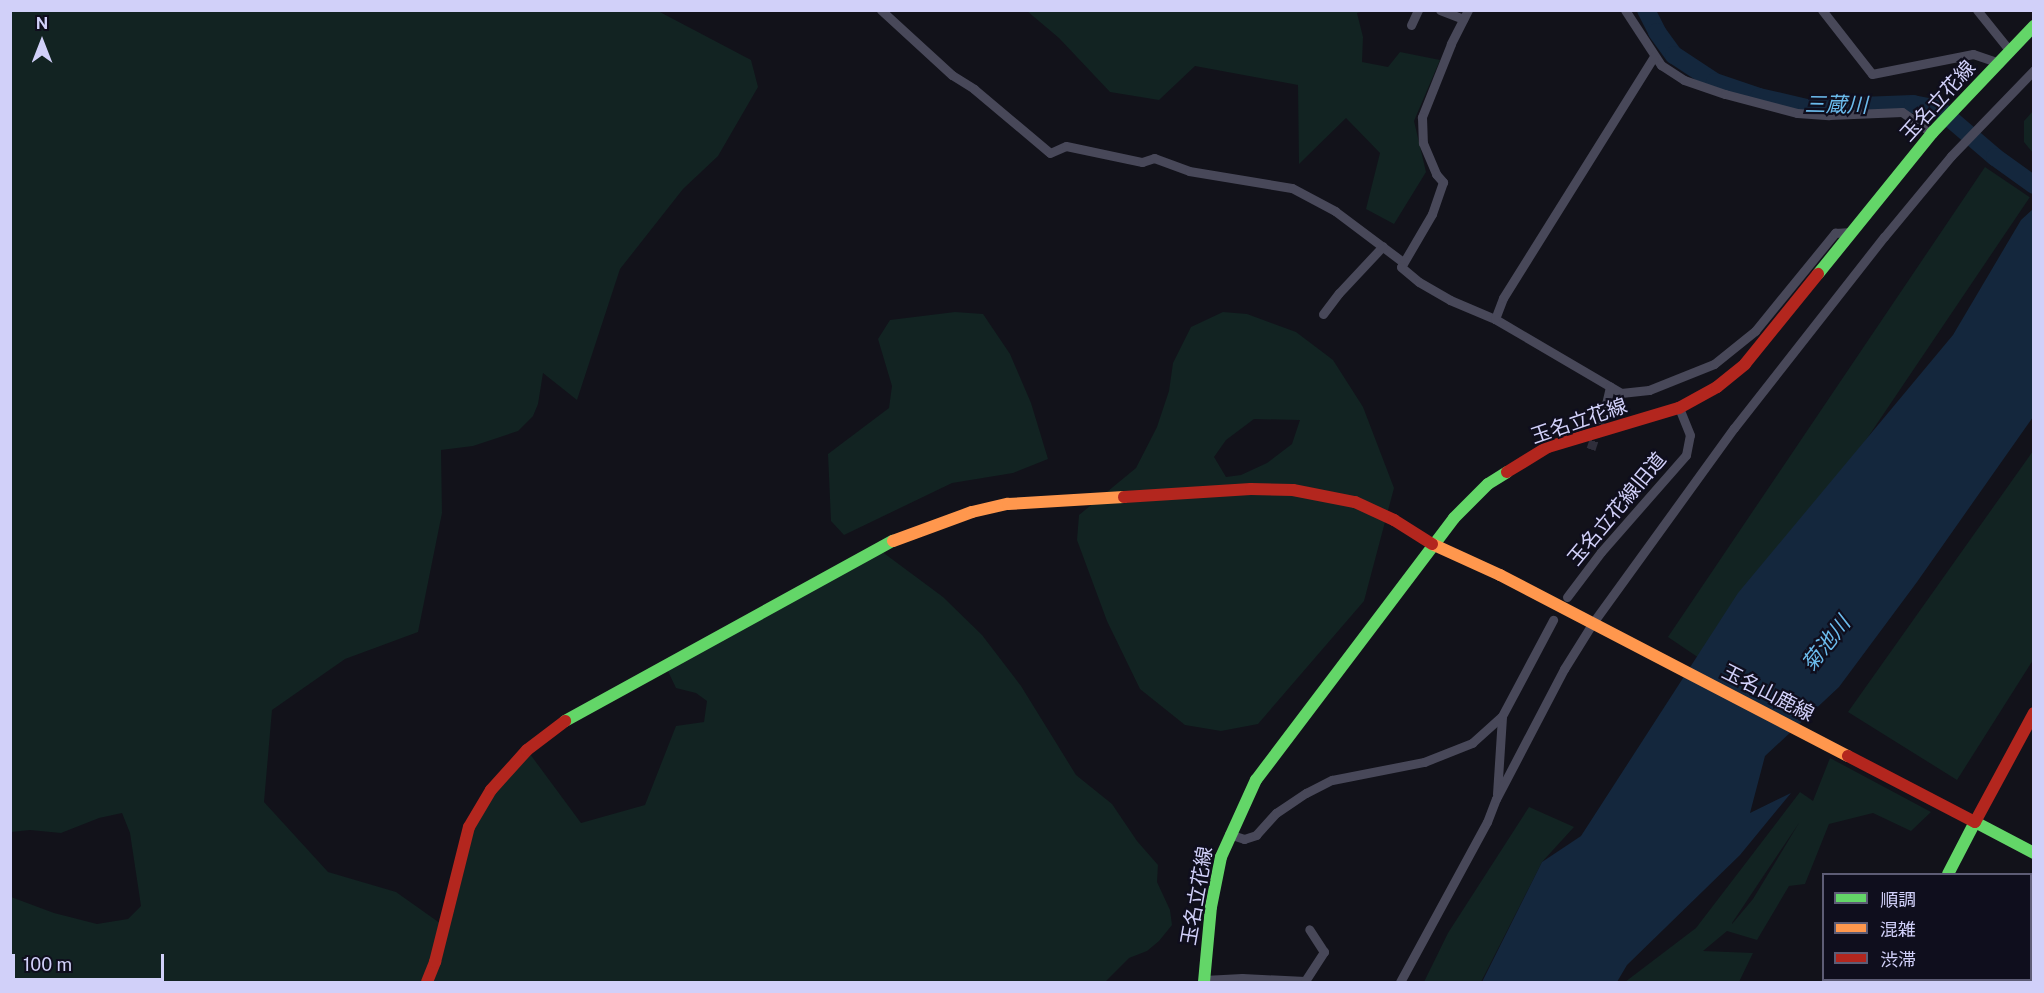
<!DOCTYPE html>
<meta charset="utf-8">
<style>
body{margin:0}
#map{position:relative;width:2044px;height:993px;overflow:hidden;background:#12121a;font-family:"Public Sans","Noto Sans JP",sans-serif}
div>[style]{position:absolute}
.green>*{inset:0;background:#122322;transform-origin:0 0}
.water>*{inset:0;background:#14273d}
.river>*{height:18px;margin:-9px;padding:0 9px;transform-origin:9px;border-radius:9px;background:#14273d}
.street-tunnel>*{height:9px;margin-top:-4.5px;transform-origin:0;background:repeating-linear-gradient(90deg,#2f2e3b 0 9px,transparent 0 13.5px)}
.street>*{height:9px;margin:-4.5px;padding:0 4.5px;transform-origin:4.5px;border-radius:4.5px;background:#484859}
.fast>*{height:12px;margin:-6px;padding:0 6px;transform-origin:6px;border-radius:6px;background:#63d668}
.slow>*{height:12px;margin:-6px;padding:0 6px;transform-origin:6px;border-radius:6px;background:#ff974d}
.jam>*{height:12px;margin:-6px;padding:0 6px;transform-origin:6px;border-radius:6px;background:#b3261e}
span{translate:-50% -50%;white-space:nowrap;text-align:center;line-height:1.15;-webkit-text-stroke:4.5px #0f0e1d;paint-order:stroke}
.street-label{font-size:20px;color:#d1d0f9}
.water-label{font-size:21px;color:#6bbbec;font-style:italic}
.frame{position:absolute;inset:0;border:12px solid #d1d0f9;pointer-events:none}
.legend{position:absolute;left:1822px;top:873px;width:210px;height:108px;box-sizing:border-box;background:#0f0e1d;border:2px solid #5d5c75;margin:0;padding:8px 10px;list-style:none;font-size:18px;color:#d1d0f9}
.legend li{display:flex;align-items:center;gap:12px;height:30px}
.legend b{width:30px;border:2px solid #5d5c75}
.north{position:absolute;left:12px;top:12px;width:60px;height:60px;-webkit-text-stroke:4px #0f0e1d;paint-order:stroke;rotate:0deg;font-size:16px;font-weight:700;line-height:24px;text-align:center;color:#d1d0f9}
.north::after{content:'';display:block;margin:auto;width:21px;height:27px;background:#d1d0f9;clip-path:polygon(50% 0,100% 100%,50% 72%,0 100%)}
.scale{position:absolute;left:12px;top:954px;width:152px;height:27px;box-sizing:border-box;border:3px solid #d1d0f9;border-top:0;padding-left:8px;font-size:18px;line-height:21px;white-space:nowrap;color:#d1d0f9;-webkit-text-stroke:4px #0f0e1d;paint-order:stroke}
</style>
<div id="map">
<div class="green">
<div style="clip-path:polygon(10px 11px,658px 11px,751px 60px,758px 87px,718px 156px,683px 189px,620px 269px,577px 400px,543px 373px,538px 404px,533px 416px,518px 431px,473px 446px,441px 450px,442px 513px,418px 632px,345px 659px,272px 710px,264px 802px,328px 872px,396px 892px,444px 926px,469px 827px,527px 750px,581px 823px,645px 805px,676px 726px,704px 722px,707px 701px,696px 693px,676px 688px,665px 665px,877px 548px,943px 597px,982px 635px,1021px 686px,1076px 775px,1112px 804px,1137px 841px,1158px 865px,1157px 882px,1170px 910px,1172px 925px,1159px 941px,1147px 951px,1129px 958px,1105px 982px,11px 982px,11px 897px,54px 913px,97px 924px,128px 919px,141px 906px,130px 833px,122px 813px,99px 818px,61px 833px,30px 830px,11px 832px)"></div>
<div style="clip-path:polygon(1027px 11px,1365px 11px,1357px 13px,1363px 37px,1362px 62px,1388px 67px,1400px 52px,1440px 60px,1414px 121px,1426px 172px,1394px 224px,1366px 209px,1380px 153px,1346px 118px,1299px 164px,1298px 85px,1195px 66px,1159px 100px,1110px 92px,1059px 38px)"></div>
<div style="clip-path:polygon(2033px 111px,2033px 153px,2024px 142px,2024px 121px)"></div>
<div style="left:1985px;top:167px;width:54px;height:567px;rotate:34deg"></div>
<div style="clip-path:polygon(955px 312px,983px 314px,1010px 354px,1031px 403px,1048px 459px,1013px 473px,952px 483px,844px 535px,831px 521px,828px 454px,889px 408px,892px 386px,878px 339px,890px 320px)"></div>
<div style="clip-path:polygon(evenodd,1223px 312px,1247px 314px,1296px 332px,1333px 360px,1363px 407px,1394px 488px,1364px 601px,1258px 724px,1221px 731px,1185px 725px,1140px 689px,1107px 621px,1077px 540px,1079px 515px,1136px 468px,1157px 427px,1169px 391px,1173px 363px,1191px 327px,1223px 312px,1254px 419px,1300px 420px,1292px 444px,1267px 463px,1241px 475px,1226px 477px,1214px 457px,1226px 440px,1254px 419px)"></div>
<div style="clip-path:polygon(2033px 451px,2033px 660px,1957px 780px,1848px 712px)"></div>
<div style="clip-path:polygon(evenodd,1830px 758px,1931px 812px,1911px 831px,1873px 813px,1829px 824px,1805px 884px,1789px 886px,1757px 940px,1727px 931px,1703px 951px,1753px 953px,1739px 982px,1625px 982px,1696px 928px,1800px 792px,1813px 801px,1830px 758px,1799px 823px,1753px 899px,1732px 924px,1732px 923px,1799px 823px)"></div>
<div style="clip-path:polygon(1529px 807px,1574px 827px,1542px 862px,1481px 982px,1424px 982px,1448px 933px)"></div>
</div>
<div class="water">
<div style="clip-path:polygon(2033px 209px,2033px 417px,1917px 582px,1839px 687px,1765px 756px,1750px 813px,1791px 793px,1740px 855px,1627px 965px,1617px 982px,1482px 982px,1542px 862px,1581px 836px,1738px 593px,1953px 335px,2021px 220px)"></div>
</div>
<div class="river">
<div style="left:1646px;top:10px;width:25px;rotate:63deg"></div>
<div style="left:1657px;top:32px;width:29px;rotate:54deg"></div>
<div style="left:1674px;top:55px;width:49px;rotate:33.4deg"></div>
<div style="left:1715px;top:82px;width:46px;rotate:18.8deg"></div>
<div style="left:1759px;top:97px;width:49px;rotate:12.9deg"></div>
<div style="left:1807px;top:108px;width:106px;rotate:-2.2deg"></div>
<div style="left:1913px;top:104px;width:26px;rotate:11deg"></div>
<div style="left:1939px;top:109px;width:74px;rotate:40.6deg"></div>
<div style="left:1995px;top:157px;width:48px;rotate:35.7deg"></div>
</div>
<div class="street-tunnel">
<div style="left:1591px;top:449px;width:47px;rotate:-71.6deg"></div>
</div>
<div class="street">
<div style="left:881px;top:10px;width:96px;rotate:42.5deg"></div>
<div style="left:952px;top:75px;width:26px;rotate:32deg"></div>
<div style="left:974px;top:89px;width:99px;rotate:40.1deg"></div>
<div style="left:1050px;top:153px;width:17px;rotate:-24deg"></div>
<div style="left:1066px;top:146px;width:78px;rotate:11.9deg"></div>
<div style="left:1142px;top:162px;width:13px;rotate:-18deg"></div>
<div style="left:1154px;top:158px;width:37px;rotate:20deg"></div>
<div style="left:1189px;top:171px;width:104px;rotate:9.4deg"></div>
<div style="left:1292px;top:188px;width:49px;rotate:28.1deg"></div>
<div style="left:1335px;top:211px;width:85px;rotate:36.9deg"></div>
<div style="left:1440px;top:10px;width:25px;rotate:21deg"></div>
<div style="left:1468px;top:10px;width:38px;rotate:117deg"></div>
<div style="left:1451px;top:44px;width:79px;rotate:111.7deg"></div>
<div style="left:1422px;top:117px;width:26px;rotate:88deg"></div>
<div style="left:1423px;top:143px;width:34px;rotate:67deg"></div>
<div style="left:1436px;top:174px;width:11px;rotate:49deg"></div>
<div style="left:1443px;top:182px;width:34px;rotate:109deg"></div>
<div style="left:1432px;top:214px;width:61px;rotate:120.3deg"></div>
<div style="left:1401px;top:267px;width:23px;rotate:40deg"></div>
<div style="left:1419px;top:282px;width:36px;rotate:30deg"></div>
<div style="left:1450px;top:300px;width:49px;rotate:22.9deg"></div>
<div style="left:1495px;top:319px;width:146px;rotate:30.4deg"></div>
<div style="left:1621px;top:393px;width:28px;rotate:-6deg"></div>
<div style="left:1649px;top:390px;width:70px;rotate:-21.8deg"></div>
<div style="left:1714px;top:364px;width:53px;rotate:-38.8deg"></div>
<div style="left:1755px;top:331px;width:127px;rotate:-50.8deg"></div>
<div style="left:1835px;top:233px;width:16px;rotate:-4deg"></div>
<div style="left:1625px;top:10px;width:66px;rotate:56.8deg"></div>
<div style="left:1661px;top:65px;width:27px;rotate:33deg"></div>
<div style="left:1684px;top:80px;width:43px;rotate:18.9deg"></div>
<div style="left:1725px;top:94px;width:74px;rotate:14.8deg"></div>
<div style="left:1797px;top:113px;width:32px;rotate:4deg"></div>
<div style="left:1829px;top:115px;width:73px;rotate:-2.4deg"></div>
<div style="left:1902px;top:112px;width:37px;rotate:35deg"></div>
<div style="left:1822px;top:10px;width:81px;rotate:52deg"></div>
<div style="left:1872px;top:74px;width:103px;rotate:-11.2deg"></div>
<div style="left:1973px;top:54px;width:28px;rotate:19deg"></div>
<div style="left:1977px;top:10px;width:53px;rotate:51.2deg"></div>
<div style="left:1411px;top:25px;width:17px;rotate:-65deg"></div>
<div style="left:1323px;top:314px;width:26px;rotate:-53deg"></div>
<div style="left:1339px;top:293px;width:64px;rotate:-46.9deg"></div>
<div style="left:1495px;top:319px;width:22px;rotate:-69deg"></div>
<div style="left:1503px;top:298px;width:285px;rotate:-58deg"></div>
<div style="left:1606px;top:404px;width:18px;rotate:-77deg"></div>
<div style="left:1567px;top:597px;width:56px;rotate:-52.9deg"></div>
<div style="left:1601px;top:552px;width:129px;rotate:-48.8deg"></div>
<div style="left:1686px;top:455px;width:20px;rotate:-79deg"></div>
<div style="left:1690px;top:435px;width:29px;rotate:-112deg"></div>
<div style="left:1497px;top:794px;width:78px;rotate:-86.3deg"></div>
<div style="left:1229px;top:834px;width:16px;rotate:18deg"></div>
<div style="left:1244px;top:839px;width:13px;rotate:-18deg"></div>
<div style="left:1256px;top:835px;width:30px;rotate:-48deg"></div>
<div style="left:1276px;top:813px;width:36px;rotate:-34deg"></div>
<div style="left:1306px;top:793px;width:29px;rotate:-27deg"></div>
<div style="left:1332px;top:780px;width:94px;rotate:-11.1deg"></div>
<div style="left:1424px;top:762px;width:52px;rotate:-21.6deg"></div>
<div style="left:1472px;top:743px;width:40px;rotate:-42deg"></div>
<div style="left:1502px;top:716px;width:109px;rotate:-62deg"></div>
<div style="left:2030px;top:945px;width:7px;rotate:-56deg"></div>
<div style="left:1203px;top:982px;width:2px;rotate:-63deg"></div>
<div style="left:1204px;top:980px;width:38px;rotate:-3deg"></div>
<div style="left:1242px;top:978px;width:63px;rotate:2.7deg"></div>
<div style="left:1305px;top:981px;width:35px;rotate:-57deg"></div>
<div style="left:1324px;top:952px;width:27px;rotate:-123deg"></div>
<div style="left:1400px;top:982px;width:182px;rotate:-61.5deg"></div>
<div style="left:1487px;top:822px;width:25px;rotate:-69deg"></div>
<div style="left:1496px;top:799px;width:147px;rotate:-62.4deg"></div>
<div style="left:1564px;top:669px;width:53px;rotate:-58.1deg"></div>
<div style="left:1592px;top:624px;width:242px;rotate:-54.1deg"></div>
<div style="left:1734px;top:428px;width:243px;rotate:-51.9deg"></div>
<div style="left:1884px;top:237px;width:105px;rotate:-50.4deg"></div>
<div style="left:1951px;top:156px;width:120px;rotate:-46deg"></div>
<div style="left:2013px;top:982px;width:3px;rotate:-45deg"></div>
</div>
<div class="fast">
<div style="left:1818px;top:274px;width:181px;rotate:-51deg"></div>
<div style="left:1932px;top:133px;width:148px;rotate:-46.4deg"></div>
<div style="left:565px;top:721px;width:374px;rotate:-28.8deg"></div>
<div style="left:1948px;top:874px;width:59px;rotate:-62.6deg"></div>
<div style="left:1975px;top:822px;width:67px;rotate:27.7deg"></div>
<div style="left:1204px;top:982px;width:75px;rotate:-84.7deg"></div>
<div style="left:1211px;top:907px;width:51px;rotate:-78.7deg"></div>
<div style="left:1221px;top:857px;width:85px;rotate:-65.6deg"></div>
<div style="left:1256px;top:780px;width:328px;rotate:-52.9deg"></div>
<div style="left:1454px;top:518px;width:48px;rotate:-45deg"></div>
<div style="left:1488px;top:484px;width:22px;rotate:-32deg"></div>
<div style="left:1893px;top:982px;width:2px;rotate:-63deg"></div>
</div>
<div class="slow">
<div style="left:893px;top:541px;width:84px;rotate:-20.2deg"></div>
<div style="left:972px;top:512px;width:37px;rotate:-13deg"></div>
<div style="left:1008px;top:504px;width:116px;rotate:-3.5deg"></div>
<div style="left:1432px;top:544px;width:75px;rotate:24.5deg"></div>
<div style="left:1500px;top:575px;width:392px;rotate:27.5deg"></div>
</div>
<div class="jam">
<div style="left:1507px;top:472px;width:48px;rotate:-31.4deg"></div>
<div style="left:1548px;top:447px;width:137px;rotate:-16.6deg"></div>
<div style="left:1679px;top:408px;width:43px;rotate:-28.9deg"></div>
<div style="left:1717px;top:387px;width:36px;rotate:-39deg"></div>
<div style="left:1745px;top:364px;width:116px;rotate:-51deg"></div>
<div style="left:1124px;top:497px;width:127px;rotate:-3.6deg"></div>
<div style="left:1251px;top:489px;width:42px;rotate:1.4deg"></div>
<div style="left:1293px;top:490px;width:63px;rotate:11deg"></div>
<div style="left:1355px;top:502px;width:43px;rotate:24.8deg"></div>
<div style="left:1394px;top:520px;width:45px;rotate:32.3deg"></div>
<div style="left:1848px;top:756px;width:143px;rotate:27.5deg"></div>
<div style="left:1975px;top:822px;width:124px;rotate:-61.6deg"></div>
<div style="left:427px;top:982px;width:22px;rotate:-68deg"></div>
<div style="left:435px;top:962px;width:139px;rotate:-75.9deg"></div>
<div style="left:469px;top:827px;width:43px;rotate:-59.3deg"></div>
<div style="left:491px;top:790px;width:54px;rotate:-48deg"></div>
<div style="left:527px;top:750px;width:48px;rotate:-37.3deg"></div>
</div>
<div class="street-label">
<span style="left:1938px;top:101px;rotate:-48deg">玉名立花線</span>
<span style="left:1579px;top:421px;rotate:-19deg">玉名立花線</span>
<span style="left:1617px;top:509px;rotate:-50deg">玉名立花線旧道</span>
<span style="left:1768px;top:693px;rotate:27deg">玉名山鹿線</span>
<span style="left:1197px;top:896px;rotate:-80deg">玉名立花線</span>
</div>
<div class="water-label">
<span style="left:1836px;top:105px;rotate:1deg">三蔵川</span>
<span style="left:1826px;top:644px;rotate:-52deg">菊池川</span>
</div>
<div class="frame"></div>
<ul class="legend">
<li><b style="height:8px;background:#63d668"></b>順調</li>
<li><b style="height:8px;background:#ff974d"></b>混雑</li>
<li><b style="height:8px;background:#b3261e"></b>渋滞</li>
</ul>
<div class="north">N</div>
<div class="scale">100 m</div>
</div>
